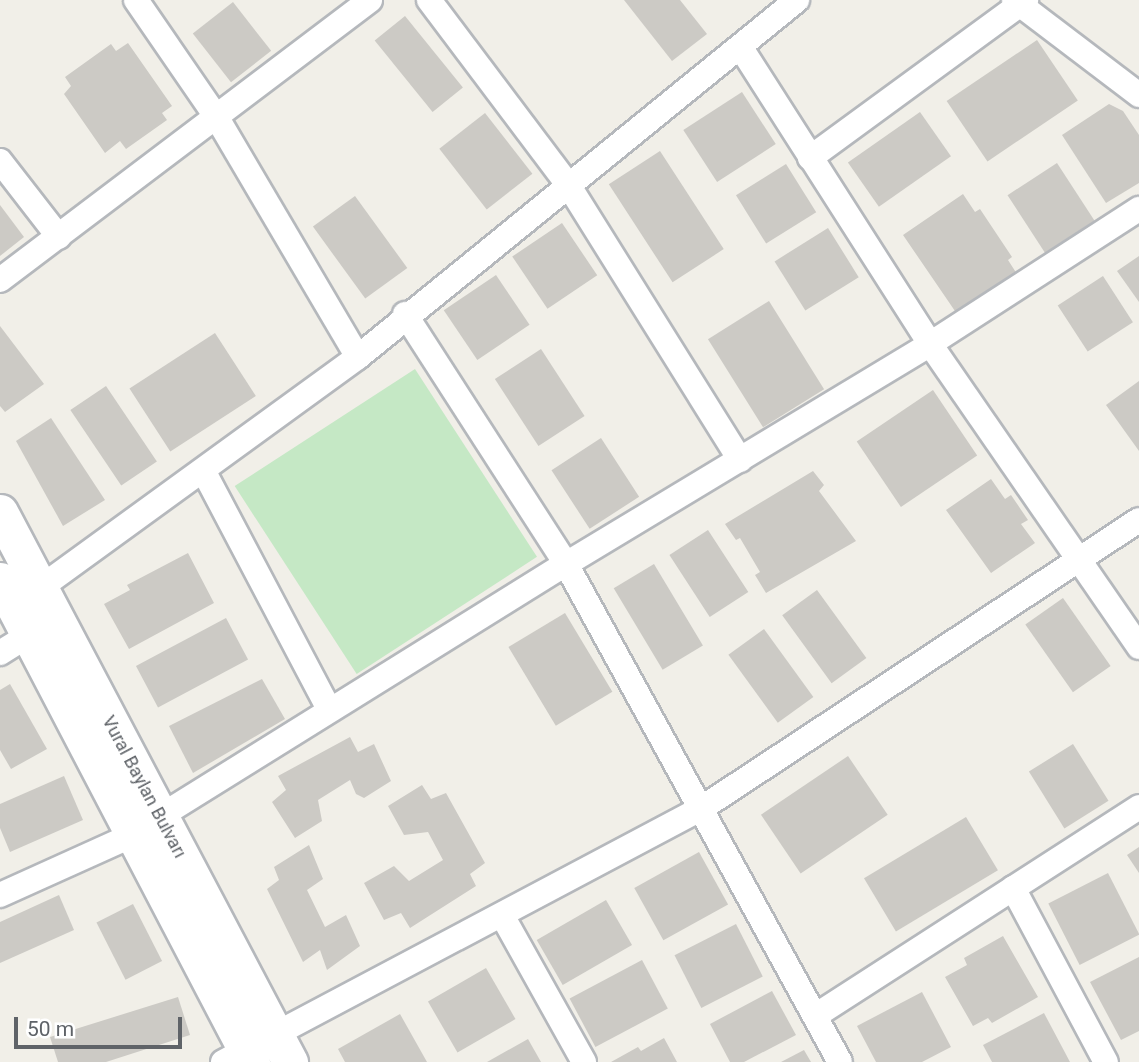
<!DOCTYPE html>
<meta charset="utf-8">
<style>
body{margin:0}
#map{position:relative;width:1139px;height:1062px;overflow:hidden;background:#f1efe8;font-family:Roboto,sans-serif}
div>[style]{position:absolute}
.green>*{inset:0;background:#c5e8c5;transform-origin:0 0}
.building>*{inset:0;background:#cccac5;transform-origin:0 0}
.roads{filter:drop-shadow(2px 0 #b5b8bc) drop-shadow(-2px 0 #b5b8bc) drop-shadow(0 2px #b5b8bc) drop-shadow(0 -2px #b5b8bc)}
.minor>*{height:24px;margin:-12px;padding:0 12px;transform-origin:12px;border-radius:12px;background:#fff}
.secondary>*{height:35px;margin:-17.5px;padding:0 17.5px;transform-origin:17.5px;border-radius:17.5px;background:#fff}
span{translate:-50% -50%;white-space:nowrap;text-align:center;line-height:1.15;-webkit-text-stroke:5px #fff;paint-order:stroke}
.street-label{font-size:18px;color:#5f6368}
.scale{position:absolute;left:14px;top:1017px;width:168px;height:32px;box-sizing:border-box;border:4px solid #5f6368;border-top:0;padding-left:9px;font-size:21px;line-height:24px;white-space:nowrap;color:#5f6368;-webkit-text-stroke:5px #fff;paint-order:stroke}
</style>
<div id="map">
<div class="green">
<div style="left:415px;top:369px;width:224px;height:215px;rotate:57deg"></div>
</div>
<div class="building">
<div style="clip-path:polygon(624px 0,680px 0,707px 34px,672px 61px)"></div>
<div style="left:233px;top:2px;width:62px;height:51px;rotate:52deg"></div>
<div style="left:405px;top:16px;width:92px;height:39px;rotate:51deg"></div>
<div style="left:1037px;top:40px;width:73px;height:109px;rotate:56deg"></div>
<div style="clip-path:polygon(128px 43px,172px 106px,162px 113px,167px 120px,126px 149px,120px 141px,105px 153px,64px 94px,71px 86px,65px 77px,111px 44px,116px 51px)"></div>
<div style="left:742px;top:92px;width:62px;height:70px;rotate:57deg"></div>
<div style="clip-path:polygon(1109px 104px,1123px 111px,1139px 135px,1139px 183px,1106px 203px,1062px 135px)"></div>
<div style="left:920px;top:112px;width:54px;height:88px;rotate:55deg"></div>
<div style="left:485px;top:113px;width:77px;height:58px;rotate:52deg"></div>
<div style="left:660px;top:151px;width:117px;height:61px;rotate:57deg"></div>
<div style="left:1057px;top:163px;width:69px;height:59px;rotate:57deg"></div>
<div style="left:786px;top:164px;width:57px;height:59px;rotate:58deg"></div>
<div style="clip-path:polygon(963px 194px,975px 212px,980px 209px,1012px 257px,1008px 260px,1017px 274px,957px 314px,903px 235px)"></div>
<div style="left:355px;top:196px;width:89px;height:52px;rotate:54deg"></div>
<div style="clip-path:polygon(0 205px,24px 237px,0 256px)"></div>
<div style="left:562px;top:223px;width:63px;height:60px;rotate:56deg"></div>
<div style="left:828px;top:228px;width:58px;height:63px;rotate:58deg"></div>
<div style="clip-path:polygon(1139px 256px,1139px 302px,1117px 271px)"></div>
<div style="left:496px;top:275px;width:60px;height:63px;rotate:56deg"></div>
<div style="left:1103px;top:276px;width:55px;height:54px;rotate:57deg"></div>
<div style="left:769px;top:301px;width:104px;height:72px;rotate:58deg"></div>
<div style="clip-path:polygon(0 326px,44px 384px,5px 412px,0 406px)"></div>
<div style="left:215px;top:333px;width:75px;height:102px;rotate:57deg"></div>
<div style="left:541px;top:349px;width:80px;height:55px;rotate:57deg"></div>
<div style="clip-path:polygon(1139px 381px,1139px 451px,1106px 405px)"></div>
<div style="left:106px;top:386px;width:91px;height:43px;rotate:56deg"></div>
<div style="left:933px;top:390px;width:79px;height:92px;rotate:56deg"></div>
<div style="clip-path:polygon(51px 418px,105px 500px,63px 526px,16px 441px)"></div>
<div style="left:601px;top:438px;width:70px;height:59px;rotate:57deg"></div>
<div style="clip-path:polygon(813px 471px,824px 485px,819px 491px,856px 541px,766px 593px,755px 575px,760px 572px,740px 538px,736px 540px,725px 524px)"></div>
<div style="clip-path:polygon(991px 479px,1005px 499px,1011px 495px,1028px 520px,1021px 524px,1035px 543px,991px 573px,946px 510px)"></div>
<div style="left:708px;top:530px;width:74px;height:46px;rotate:57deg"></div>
<div style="clip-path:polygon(188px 553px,214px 603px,129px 649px,104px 604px,130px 590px,127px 585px)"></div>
<div style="left:654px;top:564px;width:95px;height:47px;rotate:59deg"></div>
<div style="left:817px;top:590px;width:84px;height:43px;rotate:54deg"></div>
<div style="left:1063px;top:598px;width:83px;height:46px;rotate:55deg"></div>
<div style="left:565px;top:613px;width:92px;height:66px;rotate:59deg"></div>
<div style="left:226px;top:618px;width:47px;height:102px;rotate:62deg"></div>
<div style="left:764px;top:629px;width:84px;height:44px;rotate:54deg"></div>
<div style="clip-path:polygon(262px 679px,285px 719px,193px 773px,169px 726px)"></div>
<div style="clip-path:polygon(10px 684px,47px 749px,11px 769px,0 750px,0 690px)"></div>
<div style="clip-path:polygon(350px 737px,358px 752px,374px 744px,391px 781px,364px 798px,356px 794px,350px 780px,318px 800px,322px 821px,295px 838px,272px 802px,286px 790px,278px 776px)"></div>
<div style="left:1073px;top:744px;width:67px;height:52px;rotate:58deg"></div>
<div style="left:848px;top:756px;width:71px;height:105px;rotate:56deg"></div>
<div style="clip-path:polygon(64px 776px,83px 820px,10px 852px,0 828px,0 804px)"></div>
<div style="clip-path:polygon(422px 785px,431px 799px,446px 793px,485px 863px,470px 874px,476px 886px,410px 928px,401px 913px,384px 920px,364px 883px,394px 866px,409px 881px,443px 860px,428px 832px,404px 835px,388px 806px)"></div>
<div style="left:966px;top:817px;width:62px;height:119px;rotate:59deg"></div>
<div style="clip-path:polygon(309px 845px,323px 879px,307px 890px,325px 927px,346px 915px,360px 946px,327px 970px,320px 950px,303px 962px,267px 889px,279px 880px,274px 867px)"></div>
<div style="clip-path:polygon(1139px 847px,1139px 873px,1127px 855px)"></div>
<div style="left:699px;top:852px;width:60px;height:74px;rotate:61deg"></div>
<div style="left:1108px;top:873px;width:69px;height:67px;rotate:63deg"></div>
<div style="clip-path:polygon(59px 895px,74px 930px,0 963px,0 922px)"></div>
<div style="left:606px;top:900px;width:52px;height:80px;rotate:60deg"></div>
<div style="left:133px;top:904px;width:64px;height:41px;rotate:63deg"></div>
<div style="left:736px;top:924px;width:59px;height:69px;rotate:63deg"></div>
<div style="clip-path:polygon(1003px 936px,1038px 997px,992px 1023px,988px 1018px,973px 1026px,945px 977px,967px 965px,964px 958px)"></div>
<div style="clip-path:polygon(1139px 957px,1139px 1031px,1121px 1040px,1090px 982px)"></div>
<div style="left:642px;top:960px;width:55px;height:82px;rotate:62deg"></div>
<div style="left:486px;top:968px;width:59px;height:67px;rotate:60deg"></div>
<div style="clip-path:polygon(772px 991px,796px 1035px,744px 1062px,730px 1062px,710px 1024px)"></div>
<div style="clip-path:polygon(922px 992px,951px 1047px,922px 1062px,876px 1062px,857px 1026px)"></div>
<div style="clip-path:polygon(178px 997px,190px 1035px,106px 1062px,58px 1062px,50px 1037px)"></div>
<div style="clip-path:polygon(1044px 1013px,1070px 1062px,992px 1062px,983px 1045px)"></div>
<div style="clip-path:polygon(400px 1014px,427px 1062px,345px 1062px,338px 1049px)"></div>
<div style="clip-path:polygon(664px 1038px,677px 1062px,611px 1062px,638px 1047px,641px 1051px)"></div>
<div style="clip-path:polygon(528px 1039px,541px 1062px,487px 1062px)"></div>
<div style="clip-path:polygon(804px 1050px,811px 1062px,781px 1062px)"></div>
</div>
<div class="roads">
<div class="minor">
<div style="left:136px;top:0;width:143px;rotate:55.5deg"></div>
<div style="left:217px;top:118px;width:277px;rotate:59.5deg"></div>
<div style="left:429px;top:0;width:233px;rotate:53deg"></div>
<div style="left:569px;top:186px;width:323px;rotate:58deg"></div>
<div style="left:1014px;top:0;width:157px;rotate:37.2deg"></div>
<div style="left:741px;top:48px;width:351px;rotate:57.4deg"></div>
<div style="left:930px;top:344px;width:368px;rotate:55.4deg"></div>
<div style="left:810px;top:158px;width:268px;rotate:-36.2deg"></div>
<div style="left:0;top:161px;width:96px;rotate:52.2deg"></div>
<div style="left:0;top:280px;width:464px;rotate:-37.1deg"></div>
<div style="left:405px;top:314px;width:297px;rotate:57.2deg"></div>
<div style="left:566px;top:564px;width:568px;rotate:61.18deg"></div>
<div style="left:204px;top:472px;width:268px;rotate:62.2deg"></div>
<div style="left:40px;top:588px;width:393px;rotate:-36deg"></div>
<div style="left:358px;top:357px;width:566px;rotate:-39.12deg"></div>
<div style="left:0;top:653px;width:34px;rotate:-32deg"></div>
<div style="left:159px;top:817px;width:479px;rotate:-31.9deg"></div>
<div style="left:566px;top:564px;width:425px;rotate:-31.1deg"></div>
<div style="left:930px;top:344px;width:249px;rotate:-32.9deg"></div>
<div style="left:1013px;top:888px;width:197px;rotate:61.9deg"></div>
<div style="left:0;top:895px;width:146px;rotate:-24.3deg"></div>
<div style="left:503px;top:917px;width:166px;rotate:60.8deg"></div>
<div style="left:815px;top:1016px;width:386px;rotate:-32.8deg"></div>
<div style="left:223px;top:1062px;width:542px;rotate:-27.94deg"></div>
<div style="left:702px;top:808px;width:523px;rotate:-33.39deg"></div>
</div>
<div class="secondary">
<div style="left:0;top:512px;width:622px;rotate:62.2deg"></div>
<div style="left:0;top:580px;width:544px;rotate:62.4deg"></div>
</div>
</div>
<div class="street-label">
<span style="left:144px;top:787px;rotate:62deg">Vural Baylan Bulvarı</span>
</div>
<div class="scale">50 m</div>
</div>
